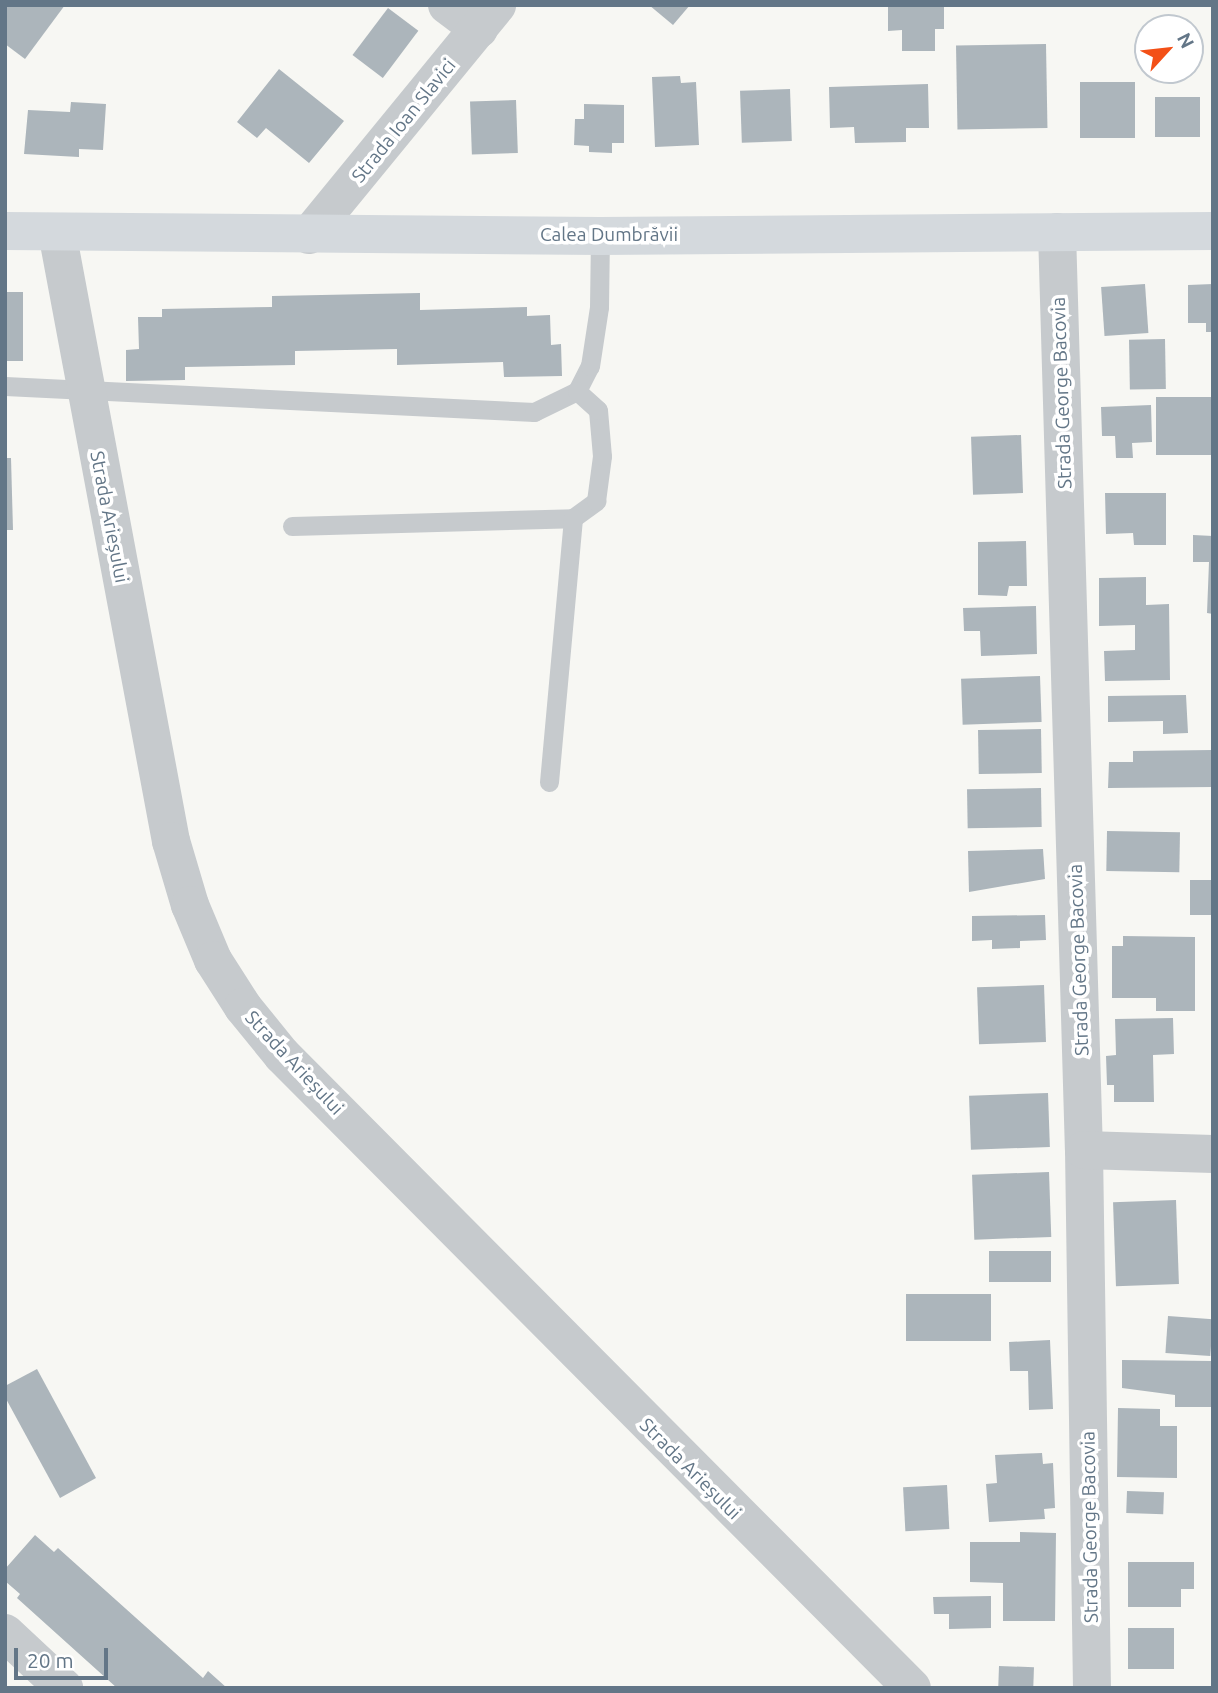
<!DOCTYPE html>
<meta charset="utf-8">
<style>
body{margin:0}
#map{position:relative;width:1218px;height:1693px;overflow:hidden;background:#f7f7f3;font-family:Ubuntu,sans-serif}
div>[style]{position:absolute}
.building>*{inset:0;background:#acb5bb;transform-origin:0 0}
.service>*{height:19px;margin:-9.5px;padding:0 9.5px;transform-origin:9.5px;border-radius:9.5px;background:#c6cacd}
.minor>*{height:38px;margin:-19px;padding:0 19px;transform-origin:19px;border-radius:19px;background:#c6cacd}
.tertiary>*{height:38px;margin:-19px;padding:0 19px;transform-origin:19px;border-radius:19px;background:#c6cacd}
.secondary>*{height:38px;margin:-19px;padding:0 19px;transform-origin:19px;border-radius:19px;background:#d4d9dd}
span{translate:-50% -50%;white-space:nowrap;text-align:center;line-height:1.15;-webkit-text-stroke:7px #fff;paint-order:stroke}
.street-label{font-size:19px;color:#637687}
.frame{position:absolute;inset:0;border:7px solid #637687;pointer-events:none}
.north{position:absolute;left:1134px;top:14px;width:70px;height:70px;box-sizing:border-box;background:#fff;border:2px solid #c1c8cf;border-radius:50%;rotate:63deg;font-size:19px;font-weight:700;line-height:28px;text-align:center;color:#637687}
.north::after{content:'';display:block;margin:auto;width:24px;height:32px;background:#f35017;clip-path:polygon(50% 0,100% 100%,50% 72%,0 100%)}
.scale{position:absolute;left:14px;top:1648px;width:94px;height:32px;box-sizing:border-box;border:4px solid #637687;border-top:0;padding-left:9px;font-size:21px;line-height:24px;white-space:nowrap;color:#637687;-webkit-text-stroke:5px #fff;paint-order:stroke}
</style>
<div id="map">
<div class="building">
<div style="clip-path:polygon(5px 5px,65px 5px,25px 59px,5px 44px)"></div>
<div style="clip-path:polygon(649px 5px,690px 5px,673px 25px)"></div>
<div style="clip-path:polygon(888px 5px,944px 5px,944px 29px,935px 29px,935px 51px,902px 51px,902px 30px,888px 31px)"></div>
<div style="left:388px;top:8px;width:38px;height:59px;rotate:37deg"></div>
<div style="left:1046px;top:44px;width:84px;height:90px;rotate:89deg"></div>
<div style="clip-path:polygon(279px 69px,344px 121px,309px 163px,266px 128px,257px 138px,237px 122px)"></div>
<div style="clip-path:polygon(680px 76px,681px 83px,696px 82px,699px 145px,655px 147px,652px 77px)"></div>
<div style="left:1080px;top:82px;width:55px;height:56px"></div>
<div style="clip-path:polygon(928px 84px,929px 128px,906px 128px,906px 142px,855px 143px,854px 127px,830px 128px,829px 87px)"></div>
<div style="left:790px;top:89px;width:52px;height:50px;rotate:88deg"></div>
<div style="left:1155px;top:97px;width:45px;height:40px"></div>
<div style="left:516px;top:100px;width:53px;height:46px;rotate:88deg"></div>
<div style="clip-path:polygon(71px 102px,106px 104px,103px 150px,79px 149px,79px 157px,24px 154px,28px 110px,70px 112px)"></div>
<div style="clip-path:polygon(584px 104px,624px 105px,624px 143px,612px 143px,612px 153px,589px 152px,589px 146px,574px 145px,575px 119px,584px 119px)"></div>
<div style="left:1145px;top:284px;width:49px;height:44px;rotate:86deg"></div>
<div style="clip-path:polygon(1213px 284px,1213px 332px,1206px 332px,1206px 323px,1188px 323px,1188px 285px)"></div>
<div style="left:5px;top:292px;width:18px;height:69px"></div>
<div style="clip-path:polygon(420px 293px,420px 310px,527px 307px,527px 316px,550px 315px,551px 345px,561px 344px,562px 376px,504px 377px,503px 362px,397px 365px,397px 349px,295px 351px,295px 365px,185px 367px,185px 380px,126px 381px,126px 350px,139px 349px,138px 317px,162px 317px,162px 309px,272px 307px,272px 296px)"></div>
<div style="left:1165px;top:339px;width:50px;height:36px;rotate:89deg"></div>
<div style="left:1156px;top:397px;width:57px;height:58px"></div>
<div style="clip-path:polygon(1151px 405px,1152px 442px,1132px 443px,1133px 458px,1116px 458px,1115px 436px,1102px 436px,1101px 407px)"></div>
<div style="left:1021px;top:435px;width:58px;height:50px;rotate:88deg"></div>
<div style="clip-path:polygon(5px 458px,11px 458px,13px 530px,5px 530px)"></div>
<div style="clip-path:polygon(1105px 493px,1166px 493px,1166px 545px,1134px 545px,1133px 533px,1106px 534px)"></div>
<div style="clip-path:polygon(1193px 535px,1213px 536px,1213px 614px,1207px 613px,1209px 562px,1193px 562px)"></div>
<div style="clip-path:polygon(1026px 541px,1027px 586px,1009px 586px,1007px 596px,978px 595px,978px 542px)"></div>
<div style="clip-path:polygon(1146px 577px,1146px 605px,1169px 604px,1170px 680px,1105px 681px,1104px 651px,1135px 650px,1135px 625px,1099px 626px,1099px 578px)"></div>
<div style="clip-path:polygon(1036px 606px,1037px 654px,981px 656px,980px 631px,964px 631px,963px 608px)"></div>
<div style="left:1040px;top:676px;width:46px;height:79px;rotate:88deg"></div>
<div style="clip-path:polygon(1186px 695px,1188px 733px,1163px 734px,1163px 721px,1108px 722px,1108px 696px)"></div>
<div style="left:1041px;top:729px;width:44px;height:63px;rotate:89deg"></div>
<div style="clip-path:polygon(1212px 750px,1213px 787px,1108px 788px,1109px 762px,1133px 762px,1133px 751px)"></div>
<div style="left:1041px;top:788px;width:39px;height:74px;rotate:89deg"></div>
<div style="left:1107px;top:831px;width:73px;height:40px;rotate:1deg"></div>
<div style="clip-path:polygon(1043px 849px,1045px 879px,969px 892px,968px 851px)"></div>
<div style="left:1190px;top:880px;width:23px;height:35px"></div>
<div style="clip-path:polygon(1045px 915px,1046px 940px,1020px 941px,1020px 948px,992px 949px,992px 940px,972px 941px,972px 916px)"></div>
<div style="clip-path:polygon(1123px 936px,1195px 937px,1195px 1011px,1156px 1011px,1156px 998px,1112px 998px,1112px 946px,1123px 946px)"></div>
<div style="left:1044px;top:985px;width:57px;height:67px;rotate:88deg"></div>
<div style="clip-path:polygon(1173px 1018px,1174px 1054px,1153px 1055px,1154px 1102px,1114px 1102px,1114px 1085px,1107px 1085px,1106px 1056px,1116px 1055px,1115px 1019px)"></div>
<div style="left:1048px;top:1093px;width:54px;height:79px;rotate:88deg"></div>
<div style="left:1049px;top:1172px;width:65px;height:77px;rotate:88deg"></div>
<div style="left:1176px;top:1200px;width:84px;height:63px;rotate:88deg"></div>
<div style="left:1051px;top:1251px;width:31px;height:62px;rotate:90deg"></div>
<div style="left:906px;top:1294px;width:85px;height:47px"></div>
<div style="left:1168px;top:1316px;width:45px;height:37px;rotate:4deg"></div>
<div style="clip-path:polygon(1050px 1340px,1053px 1409px,1029px 1410px,1028px 1371px,1010px 1371px,1009px 1342px)"></div>
<div style="clip-path:polygon(1122px 1360px,1213px 1361px,1213px 1407px,1175px 1407px,1175px 1395px,1122px 1388px)"></div>
<div style="clip-path:polygon(37px 1369px,96px 1478px,60px 1498px,5px 1397px,5px 1386px)"></div>
<div style="clip-path:polygon(1118px 1408px,1160px 1409px,1160px 1426px,1177px 1426px,1177px 1478px,1117px 1477px)"></div>
<div style="clip-path:polygon(1042px 1453px,1043px 1464px,1053px 1463px,1055px 1508px,1044px 1509px,1045px 1519px,989px 1522px,986px 1484px,997px 1483px,995px 1455px)"></div>
<div style="left:947px;top:1485px;width:44px;height:44px;rotate:87deg"></div>
<div style="left:1127px;top:1491px;width:37px;height:22px;rotate:2deg"></div>
<div style="clip-path:polygon(1020px 1532px,1056px 1533px,1055px 1621px,1003px 1621px,1003px 1583px,970px 1582px,970px 1542px,1020px 1542px)"></div>
<div style="clip-path:polygon(35px 1535px,54px 1552px,58px 1548px,203px 1678px,208px 1671px,227px 1688px,117px 1688px,17px 1598px,20px 1594px,5px 1581px,5px 1569px)"></div>
<div style="clip-path:polygon(1128px 1562px,1194px 1562px,1194px 1589px,1181px 1589px,1181px 1607px,1128px 1607px)"></div>
<div style="clip-path:polygon(991px 1596px,991px 1628px,949px 1629px,949px 1614px,934px 1614px,933px 1597px)"></div>
<div style="left:1128px;top:1628px;width:46px;height:41px"></div>
<div style="left:999px;top:1666px;width:35px;height:22px;rotate:2deg"></div>
</div>
<div class="service">
<div style="left:5px;top:386px;width:530px;rotate:2.81deg"></div>
<div style="left:534px;top:412px;width:48px;rotate:-26deg"></div>
<div style="left:577px;top:391px;width:28px;rotate:-63deg"></div>
<div style="left:590px;top:366px;width:60px;rotate:-81.3deg"></div>
<div style="left:599px;top:307px;width:71px;rotate:-89.2deg"></div>
<div style="left:292px;top:526px;width:281px;rotate:-1.6deg"></div>
<div style="left:573px;top:518px;width:29px;rotate:-36deg"></div>
<div style="left:596px;top:501px;width:45px;rotate:-82.4deg"></div>
<div style="left:602px;top:456px;width:46px;rotate:-95deg"></div>
<div style="left:598px;top:410px;width:28px;rotate:-138deg"></div>
<div style="left:549px;top:782px;width:265px;rotate:-84.8deg"></div>
</div>
<div class="minor">
<div style="left:447px;top:5px;width:40px;rotate:37deg"></div>
<div style="left:57px;top:232px;width:620px;rotate:79.4deg"></div>
<div style="left:171px;top:841px;width:67px;rotate:73.5deg"></div>
<div style="left:190px;top:905px;width:60px;rotate:67.3deg"></div>
<div style="left:213px;top:960px;width:56px;rotate:57.4deg"></div>
<div style="left:243px;top:1007px;width:62px;rotate:50.9deg"></div>
<div style="left:282px;top:1055px;width:893px;rotate:45.14deg"></div>
<div style="left:1057px;top:232px;width:918px;rotate:88.32deg"></div>
<div style="left:1084px;top:1150px;width:538px;rotate:89.15deg"></div>
<div style="left:309px;top:235px;width:297px;rotate:-50.7deg"></div>
<div style="left:1084px;top:1150px;width:129px;rotate:1.8deg"></div>
</div>
<div class="tertiary">
<div style="left:5px;top:1633px;width:81px;rotate:43deg"></div>
</div>
<div class="secondary">
<div style="left:5px;top:231px;width:595px;rotate:0.48deg"></div>
<div style="left:600px;top:236px;width:613px;rotate:-0.47deg"></div>
</div>
<div class="street-label">
<span style="left:404px;top:121px;rotate:-51deg">Strada Ioan Slavici</span>
<span style="left:609px;top:235px">Calea Dumbrăvii</span>
<span style="left:1062px;top:393px;rotate:-92deg">Strada George Bacovia</span>
<span style="left:109px;top:517px;rotate:79deg">Strada Arieșului</span>
<span style="left:1079px;top:960px;rotate:-92deg">Strada George Bacovia</span>
<span style="left:294px;top:1063px;rotate:47deg">Strada Arieșului</span>
<span style="left:690px;top:1469px;rotate:45deg">Strada Arieșului</span>
<span style="left:1090px;top:1527px;rotate:-91deg">Strada George Bacovia</span>
</div>
<div class="frame"></div>
<div class="north">N</div>
<div class="scale">20 m</div>
</div>
